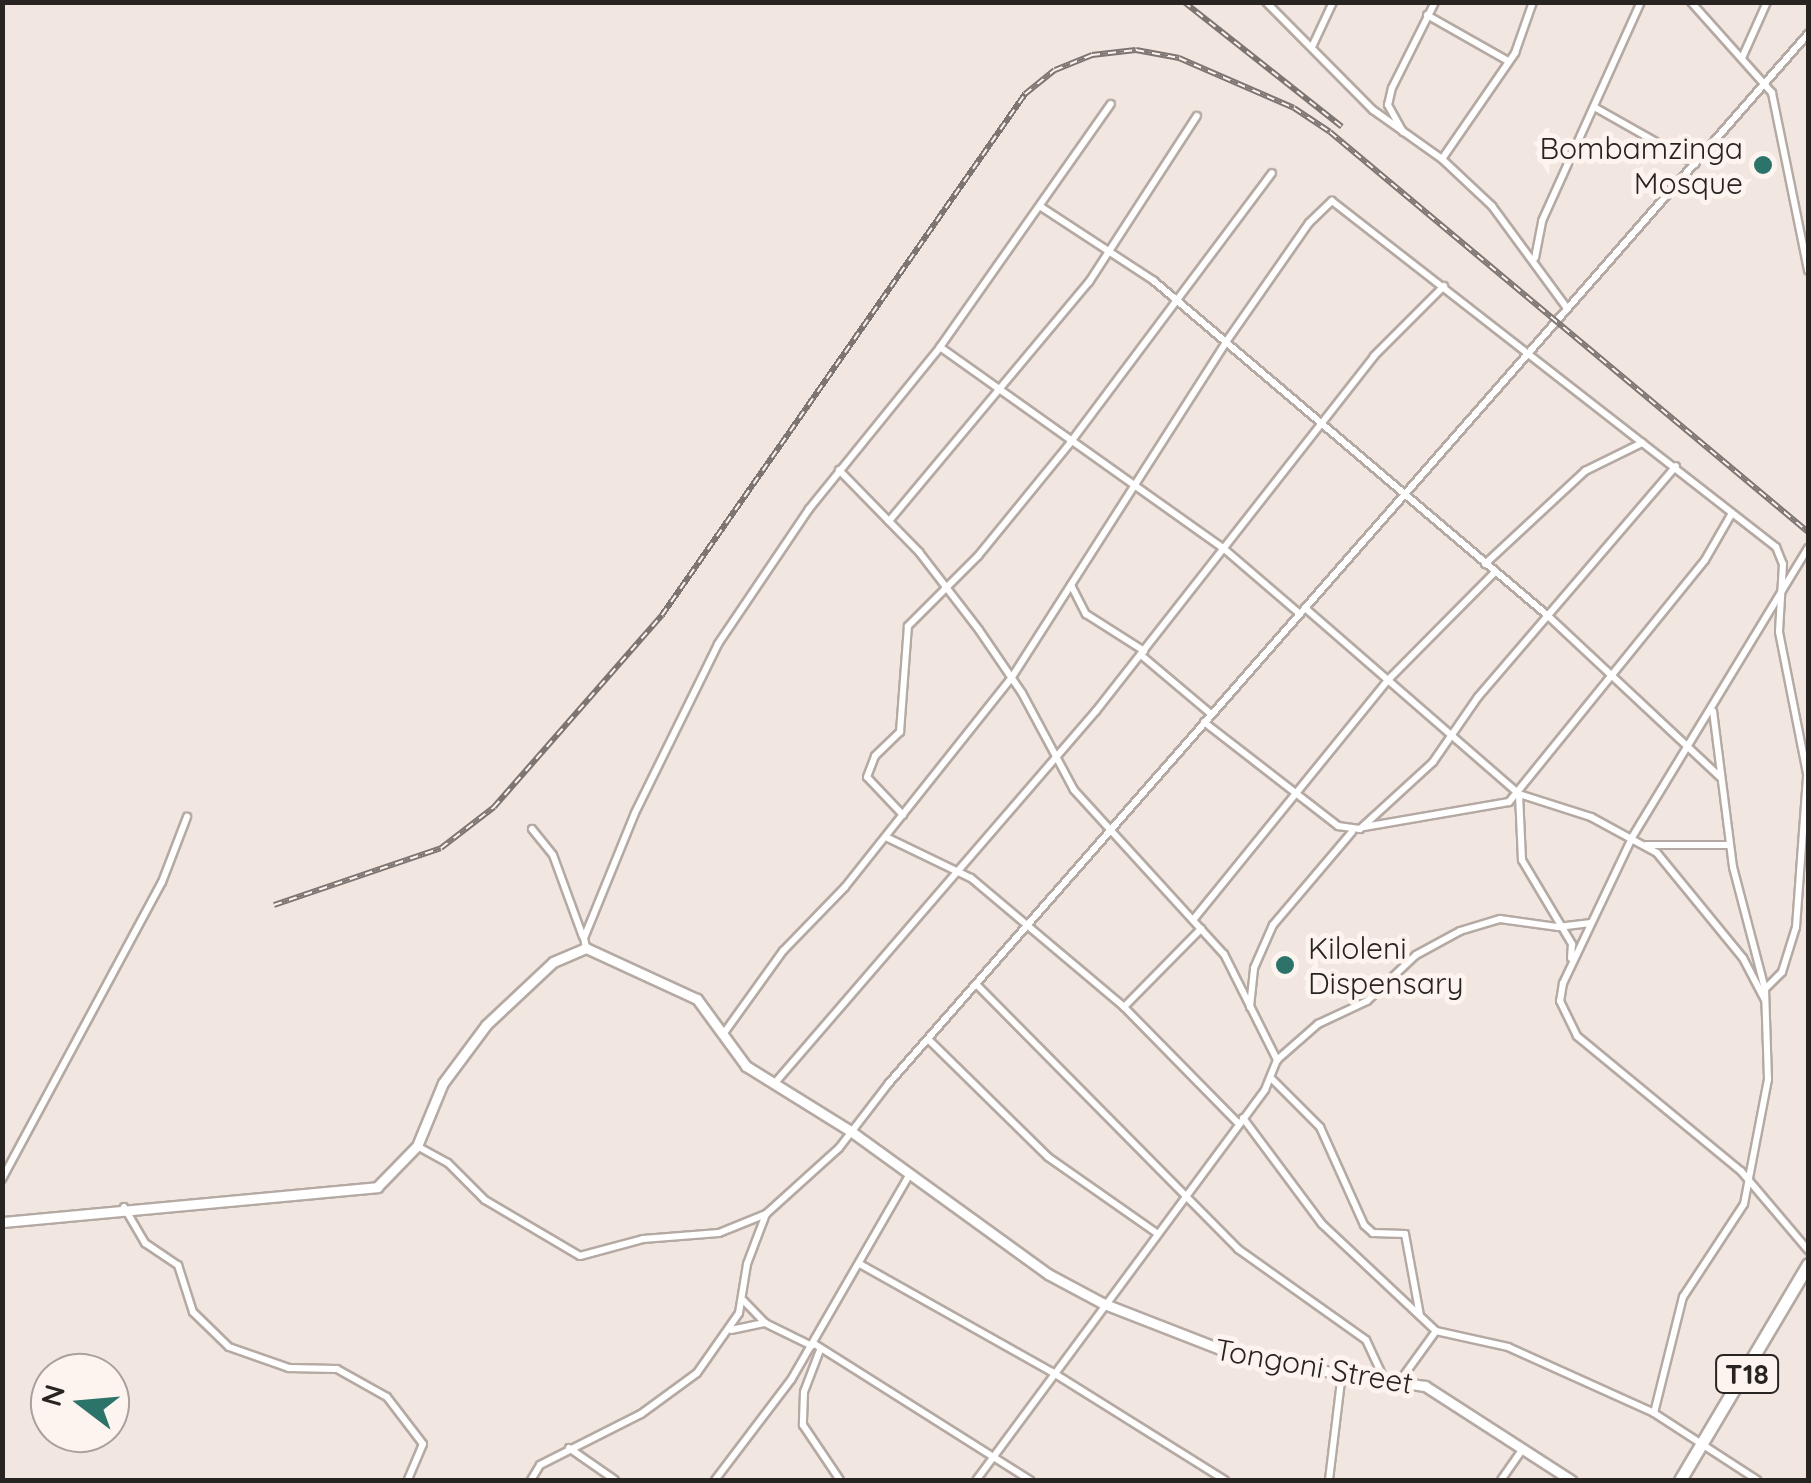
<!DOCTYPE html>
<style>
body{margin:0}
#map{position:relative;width:1811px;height:1483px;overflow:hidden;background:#f2e6e0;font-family:Quicksand,sans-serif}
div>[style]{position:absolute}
.roads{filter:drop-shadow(2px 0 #b5aaa3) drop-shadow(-2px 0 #b5aaa3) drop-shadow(0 2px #b5aaa3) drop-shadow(0 -2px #b5aaa3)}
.street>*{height:6px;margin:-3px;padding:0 3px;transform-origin:3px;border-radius:3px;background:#fff}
.secondary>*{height:9px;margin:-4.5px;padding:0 4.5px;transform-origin:4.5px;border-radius:4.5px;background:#fff}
.highway>*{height:11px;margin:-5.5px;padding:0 5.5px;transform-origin:5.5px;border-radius:5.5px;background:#fff}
.rail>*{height:6px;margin-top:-3px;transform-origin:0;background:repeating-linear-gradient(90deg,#fef4ef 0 8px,#7d7572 0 16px);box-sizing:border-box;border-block:2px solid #7d7572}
.dots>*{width:28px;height:28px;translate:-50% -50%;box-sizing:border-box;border:5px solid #fef4ef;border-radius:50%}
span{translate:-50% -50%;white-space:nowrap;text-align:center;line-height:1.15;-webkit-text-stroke:10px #fef4ef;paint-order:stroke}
.shield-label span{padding:2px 8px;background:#fef4ef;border:2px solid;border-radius:8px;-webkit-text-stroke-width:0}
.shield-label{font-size:28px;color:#282422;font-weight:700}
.poi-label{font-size:30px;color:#282422}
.right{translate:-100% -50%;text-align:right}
.left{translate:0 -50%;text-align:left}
.street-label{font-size:30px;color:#282422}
.frame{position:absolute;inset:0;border:5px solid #282422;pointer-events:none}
.north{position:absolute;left:30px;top:1353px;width:100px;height:100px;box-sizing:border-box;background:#fef4ef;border:2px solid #a8a19d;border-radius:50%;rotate:286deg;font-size:28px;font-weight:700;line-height:40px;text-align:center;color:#282422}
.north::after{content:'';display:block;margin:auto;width:35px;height:45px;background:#2c7369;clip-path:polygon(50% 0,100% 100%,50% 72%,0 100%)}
</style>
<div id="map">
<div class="roads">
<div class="street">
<div style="left:1266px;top:2px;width:152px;rotate:45.3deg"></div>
<div style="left:1373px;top:110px;width:85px;rotate:35.4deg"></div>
<div style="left:1442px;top:159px;width:69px;rotate:43.2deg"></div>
<div style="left:1492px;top:206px;width:127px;rotate:53.7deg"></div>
<div style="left:1691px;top:2px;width:122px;rotate:48.3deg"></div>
<div style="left:1772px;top:93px;width:181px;rotate:78.5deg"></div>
<div style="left:1427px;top:15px;width:93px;rotate:29.6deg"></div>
<div style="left:1312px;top:47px;width:50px;rotate:-65deg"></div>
<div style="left:1742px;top:58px;width:61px;rotate:-65.9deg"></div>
<div style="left:1596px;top:108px;width:114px;rotate:29.5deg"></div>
<div style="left:1403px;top:132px;width:31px;rotate:-119deg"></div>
<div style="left:1388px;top:105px;width:17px;rotate:-77deg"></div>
<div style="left:1392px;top:88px;width:96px;rotate:-63.4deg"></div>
<div style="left:1442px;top:159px;width:129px;rotate:-55.4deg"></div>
<div style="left:1515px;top:53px;width:54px;rotate:-70.6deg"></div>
<div style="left:1041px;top:207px;width:135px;rotate:33.2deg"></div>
<div style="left:1154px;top:281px;width:516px;rotate:40.36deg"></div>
<div style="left:1547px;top:615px;width:237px;rotate:43.1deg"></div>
<div style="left:1535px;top:258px;width:38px;rotate:-79deg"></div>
<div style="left:1542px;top:221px;width:240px;rotate:-65.7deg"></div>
<div style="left:940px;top:347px;width:347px;rotate:35.4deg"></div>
<div style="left:1223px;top:548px;width:101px;rotate:40.6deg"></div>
<div style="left:839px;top:470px;width:115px;rotate:45.7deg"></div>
<div style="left:919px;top:552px;width:98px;rotate:52.4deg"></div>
<div style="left:979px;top:630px;width:76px;rotate:55.7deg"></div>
<div style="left:1022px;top:693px;width:110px;rotate:61.8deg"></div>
<div style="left:1074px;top:790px;width:222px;rotate:47.6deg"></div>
<div style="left:1224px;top:954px;width:119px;rotate:63.4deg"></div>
<div style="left:1277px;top:1060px;width:32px;rotate:112deg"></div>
<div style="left:1265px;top:1090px;width:485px;rotate:126.5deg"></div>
<div style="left:889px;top:521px;width:312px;rotate:-50.1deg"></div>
<div style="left:1089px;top:282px;width:198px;rotate:-57deg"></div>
<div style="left:1808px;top:548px;width:339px;rotate:121.3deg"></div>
<div style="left:1632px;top:838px;width:161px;rotate:115.4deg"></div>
<div style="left:1563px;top:983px;width:18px;rotate:99deg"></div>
<div style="left:1560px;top:1001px;width:39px;rotate:64deg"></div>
<div style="left:1577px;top:1036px;width:212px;rotate:39.5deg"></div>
<div style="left:1741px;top:1171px;width:104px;rotate:49.7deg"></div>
<div style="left:1485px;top:564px;width:137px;rotate:-42.9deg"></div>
<div style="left:1585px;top:471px;width:64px;rotate:-26.2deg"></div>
<div style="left:1071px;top:585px;width:33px;rotate:63deg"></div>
<div style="left:1086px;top:614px;width:69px;rotate:32.5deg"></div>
<div style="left:1305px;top:608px;width:284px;rotate:41deg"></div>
<div style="left:1519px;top:794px;width:76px;rotate:17.7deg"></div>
<div style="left:1591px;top:817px;width:75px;rotate:28.6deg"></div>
<div style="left:1657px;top:853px;width:136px;rotate:50.7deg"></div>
<div style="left:1743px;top:958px;width:47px;rotate:62.4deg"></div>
<div style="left:1141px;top:655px;width:92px;rotate:40.1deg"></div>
<div style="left:1204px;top:722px;width:170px;rotate:37.8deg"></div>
<div style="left:1338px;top:826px;width:22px;rotate:8deg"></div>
<div style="left:1360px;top:829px;width:99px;rotate:-42.5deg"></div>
<div style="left:1433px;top:762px;width:79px;rotate:-55.3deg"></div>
<div style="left:1478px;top:697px;width:304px;rotate:-49.4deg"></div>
<div style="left:1519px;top:794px;width:66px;rotate:87.4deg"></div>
<div style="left:1522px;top:860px;width:98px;rotate:59.2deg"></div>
<div style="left:1572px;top:944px;width:14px;rotate:94deg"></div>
<div style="left:903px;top:815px;width:52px;rotate:-133.5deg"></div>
<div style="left:867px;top:777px;width:22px;rotate:-69deg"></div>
<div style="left:875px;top:756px;width:35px;rotate:-44deg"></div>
<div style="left:900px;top:732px;width:106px;rotate:-85.7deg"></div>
<div style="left:908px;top:626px;width:99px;rotate:-45deg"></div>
<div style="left:978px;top:556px;width:146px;rotate:-50.8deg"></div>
<div style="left:1070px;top:443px;width:337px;rotate:-53.2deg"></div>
<div style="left:1364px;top:827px;width:147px;rotate:-9.8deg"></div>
<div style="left:1509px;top:802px;width:311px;rotate:-51deg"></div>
<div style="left:1705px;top:560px;width:54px;rotate:-60.1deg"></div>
<div style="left:532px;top:829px;width:33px;rotate:51deg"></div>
<div style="left:553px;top:855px;width:87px;rotate:69.9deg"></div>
<div style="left:886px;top:837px;width:94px;rotate:25.8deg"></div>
<div style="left:971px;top:878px;width:200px;rotate:40.1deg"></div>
<div style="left:1124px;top:1007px;width:161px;rotate:45.5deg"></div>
<div style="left:1646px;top:845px;width:83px"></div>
<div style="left:1193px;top:920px;width:311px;rotate:-50.9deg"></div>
<div style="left:1389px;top:679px;width:151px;rotate:-45.3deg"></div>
<div style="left:586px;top:948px;width:10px;rotate:-101deg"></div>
<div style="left:584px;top:938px;width:135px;rotate:-67.8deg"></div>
<div style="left:635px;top:813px;width:188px;rotate:-63.8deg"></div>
<div style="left:718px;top:644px;width:163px;rotate:-56deg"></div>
<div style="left:809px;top:509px;width:208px;rotate:-51deg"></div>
<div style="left:940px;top:347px;width:297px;rotate:-54.9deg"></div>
<div style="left:976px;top:984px;width:373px;rotate:45.3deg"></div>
<div style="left:1238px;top:1249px;width:157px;rotate:35.4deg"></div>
<div style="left:1366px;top:1340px;width:38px;rotate:65deg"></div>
<div style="left:1765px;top:989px;width:24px;rotate:-45deg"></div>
<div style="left:1782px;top:972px;width:47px;rotate:-72.7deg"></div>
<div style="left:1796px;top:927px;width:151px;rotate:-85.8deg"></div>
<div style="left:1124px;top:1007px;width:110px;rotate:-45.4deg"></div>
<div style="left:1250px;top:1007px;width:39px;rotate:-84deg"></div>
<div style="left:1254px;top:968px;width:47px;rotate:-66.2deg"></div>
<div style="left:1273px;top:925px;width:122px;rotate:-49.7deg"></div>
<div style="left:724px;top:1033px;width:101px;rotate:-54.3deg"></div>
<div style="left:783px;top:951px;width:89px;rotate:-45.9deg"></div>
<div style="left:845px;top:887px;width:268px;rotate:-51.5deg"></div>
<div style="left:1012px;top:677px;width:398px;rotate:-57.4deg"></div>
<div style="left:1226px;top:342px;width:145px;rotate:-55.1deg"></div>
<div style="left:1309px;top:223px;width:32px;rotate:-44deg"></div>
<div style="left:1332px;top:201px;width:563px;rotate:37.93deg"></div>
<div style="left:1776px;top:547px;width:18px;rotate:68deg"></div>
<div style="left:1783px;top:564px;width:68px;rotate:93.4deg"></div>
<div style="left:1779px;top:632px;width:150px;rotate:78.8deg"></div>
<div style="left:928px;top:1039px;width:168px;rotate:44.5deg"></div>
<div style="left:1048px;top:1157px;width:131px;rotate:35deg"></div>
<div style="left:1277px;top:1060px;width:55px;rotate:-41.3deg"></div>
<div style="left:1318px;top:1024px;width:54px;rotate:-25.1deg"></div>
<div style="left:1367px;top:1001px;width:67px;rotate:-43.2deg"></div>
<div style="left:1416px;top:955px;width:50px;rotate:-28.6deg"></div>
<div style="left:1460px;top:931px;width:42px;rotate:-16.7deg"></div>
<div style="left:1500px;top:919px;width:59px;rotate:7.9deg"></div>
<div style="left:1558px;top:927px;width:33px;rotate:-7deg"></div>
<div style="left:1272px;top:1079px;width:68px;rotate:45deg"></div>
<div style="left:1320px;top:1127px;width:107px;rotate:65.8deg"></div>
<div style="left:1364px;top:1225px;width:12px;rotate:42deg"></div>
<div style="left:1373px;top:1233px;width:32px;rotate:2deg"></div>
<div style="left:1405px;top:1234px;width:83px;rotate:79.6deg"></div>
<div style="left:774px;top:1084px;width:493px;rotate:-49.2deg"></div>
<div style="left:1096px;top:711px;width:451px;rotate:-51.9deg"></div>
<div style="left:1374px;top:356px;width:99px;rotate:-45deg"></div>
<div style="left:1243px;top:1118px;width:132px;rotate:53.3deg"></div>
<div style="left:1322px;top:1224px;width:156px;rotate:43.2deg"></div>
<div style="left:1436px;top:1331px;width:74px;rotate:12.5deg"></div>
<div style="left:1508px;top:1347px;width:160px;rotate:24.3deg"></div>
<div style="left:1654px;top:1413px;width:123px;rotate:33deg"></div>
<div style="left:417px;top:1146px;width:35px;rotate:29deg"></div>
<div style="left:448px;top:1163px;width:52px;rotate:45deg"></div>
<div style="left:485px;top:1200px;width:110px;rotate:30.5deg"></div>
<div style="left:580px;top:1256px;width:65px;rotate:-15.1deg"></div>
<div style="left:643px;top:1239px;width:76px;rotate:-4.5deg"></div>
<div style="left:719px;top:1233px;width:51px;rotate:-22deg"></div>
<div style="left:2px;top:1179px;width:337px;rotate:-61.7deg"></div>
<div style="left:162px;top:882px;width:70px;rotate:-69deg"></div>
<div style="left:124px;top:1207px;width:42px;rotate:59.7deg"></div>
<div style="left:145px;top:1243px;width:40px;rotate:34deg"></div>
<div style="left:178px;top:1265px;width:49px;rotate:72.3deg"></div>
<div style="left:193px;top:1312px;width:50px;rotate:44.2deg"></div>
<div style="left:229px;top:1347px;width:64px;rotate:19.3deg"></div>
<div style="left:289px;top:1368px;width:48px;rotate:1.2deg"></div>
<div style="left:337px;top:1369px;width:57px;rotate:29.2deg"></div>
<div style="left:387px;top:1397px;width:59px;rotate:52.5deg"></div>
<div style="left:423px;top:1444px;width:39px;rotate:113deg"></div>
<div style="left:860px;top:1264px;width:220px;rotate:29.4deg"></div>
<div style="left:1052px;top:1372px;width:204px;rotate:32deg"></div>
<div style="left:744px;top:1301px;width:30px;rotate:46deg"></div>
<div style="left:765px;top:1323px;width:52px;rotate:26.1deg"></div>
<div style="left:731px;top:1330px;width:35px;rotate:-12deg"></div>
<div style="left:813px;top:1343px;width:257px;rotate:32.3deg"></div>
<div style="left:820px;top:1350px;width:45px;rotate:110.9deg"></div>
<div style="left:804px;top:1392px;width:33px;rotate:92deg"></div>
<div style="left:803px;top:1425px;width:66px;rotate:56.1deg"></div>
<div style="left:1402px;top:1378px;width:58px;rotate:-54.1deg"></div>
<div style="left:1654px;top:1413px;width:120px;rotate:-76deg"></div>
<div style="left:1683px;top:1297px;width:111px;rotate:-56.7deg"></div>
<div style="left:1744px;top:1204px;width:127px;rotate:-79.1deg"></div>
<div style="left:1768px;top:1079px;width:90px;rotate:-91.9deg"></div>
<div style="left:1765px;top:989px;width:126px;rotate:-104.7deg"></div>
<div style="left:1733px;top:867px;width:157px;rotate:-97.3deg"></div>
<div style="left:569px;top:1448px;width:56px;rotate:34.8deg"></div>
<div style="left:531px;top:1480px;width:17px;rotate:-59deg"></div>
<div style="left:540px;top:1465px;width:113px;rotate:-26.8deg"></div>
<div style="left:641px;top:1414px;width:69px;rotate:-36.2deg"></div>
<div style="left:697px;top:1373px;width:73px;rotate:-55deg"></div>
<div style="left:739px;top:1313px;width:50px;rotate:-80.7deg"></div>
<div style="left:747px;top:1264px;width:53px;rotate:-69.2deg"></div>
<div style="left:766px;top:1214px;width:98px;rotate:-42.1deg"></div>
<div style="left:839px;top:1148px;width:82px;rotate:-52.4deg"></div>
<div style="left:889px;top:1083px;width:1395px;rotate:-48.78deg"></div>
<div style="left:715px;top:1480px;width:126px;rotate:-52.8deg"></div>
<div style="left:791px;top:1380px;width:236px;rotate:-60deg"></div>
<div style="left:1329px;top:1480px;width:108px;rotate:-83.1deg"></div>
<div style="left:1501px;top:1480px;width:38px;rotate:-55deg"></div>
</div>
<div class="secondary">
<div style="left:2px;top:1222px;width:377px;rotate:-5.3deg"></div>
<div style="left:377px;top:1187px;width:57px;rotate:-45.7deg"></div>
<div style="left:417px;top:1146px;width:68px;rotate:-67.6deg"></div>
<div style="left:443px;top:1083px;width:72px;rotate:-53.4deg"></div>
<div style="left:486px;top:1025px;width:92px;rotate:-43.2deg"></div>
<div style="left:553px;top:962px;width:36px;rotate:-23deg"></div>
<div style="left:586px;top:948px;width:122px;rotate:24.7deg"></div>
<div style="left:697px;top:999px;width:83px;rotate:53.8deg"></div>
<div style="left:746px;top:1066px;width:125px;rotate:31.9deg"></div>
<div style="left:852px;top:1132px;width:242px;rotate:35.9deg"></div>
<div style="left:1048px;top:1274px;width:61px;rotate:28.2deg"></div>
<div style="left:1102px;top:1303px;width:155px;rotate:21.3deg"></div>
<div style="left:1246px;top:1359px;width:181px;rotate:8.6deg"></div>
<div style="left:1425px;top:1386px;width:174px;rotate:32.8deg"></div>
</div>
<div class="highway">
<div style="left:1680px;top:1480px;width:251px;rotate:-59.3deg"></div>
</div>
</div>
<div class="rail">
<div style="left:1184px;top:2px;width:201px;rotate:38.3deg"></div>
<div style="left:274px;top:905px;width:176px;rotate:-18.8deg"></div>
<div style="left:441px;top:848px;width:67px;rotate:-37.7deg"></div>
<div style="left:494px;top:807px;width:255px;rotate:-48.8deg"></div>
<div style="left:662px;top:615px;width:635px;rotate:-55.13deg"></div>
<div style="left:1025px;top:94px;width:38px;rotate:-39deg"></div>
<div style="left:1055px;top:70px;width:40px;rotate:-22deg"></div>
<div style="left:1092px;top:55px;width:44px;rotate:-6.5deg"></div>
<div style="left:1136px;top:50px;width:44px;rotate:10.5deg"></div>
<div style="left:1179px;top:58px;width:125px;rotate:23.5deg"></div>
<div style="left:1294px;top:108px;width:43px;rotate:33.7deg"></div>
<div style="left:1330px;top:132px;width:623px;rotate:39.92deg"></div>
</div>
<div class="dots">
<div style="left:1763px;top:165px;background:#2c7369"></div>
<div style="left:1285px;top:965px;background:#2c7369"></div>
</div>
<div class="shield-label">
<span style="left:1747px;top:1374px">T18</span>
</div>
<div class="poi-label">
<span class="right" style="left:1743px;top:165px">Bombamzinga<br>Mosque</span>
<span class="left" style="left:1308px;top:965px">Kiloleni<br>Dispensary</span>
</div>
<div class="street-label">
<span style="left:1314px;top:1366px;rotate:10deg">Tongoni Street</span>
</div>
<div class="frame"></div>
<div class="north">N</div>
</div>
